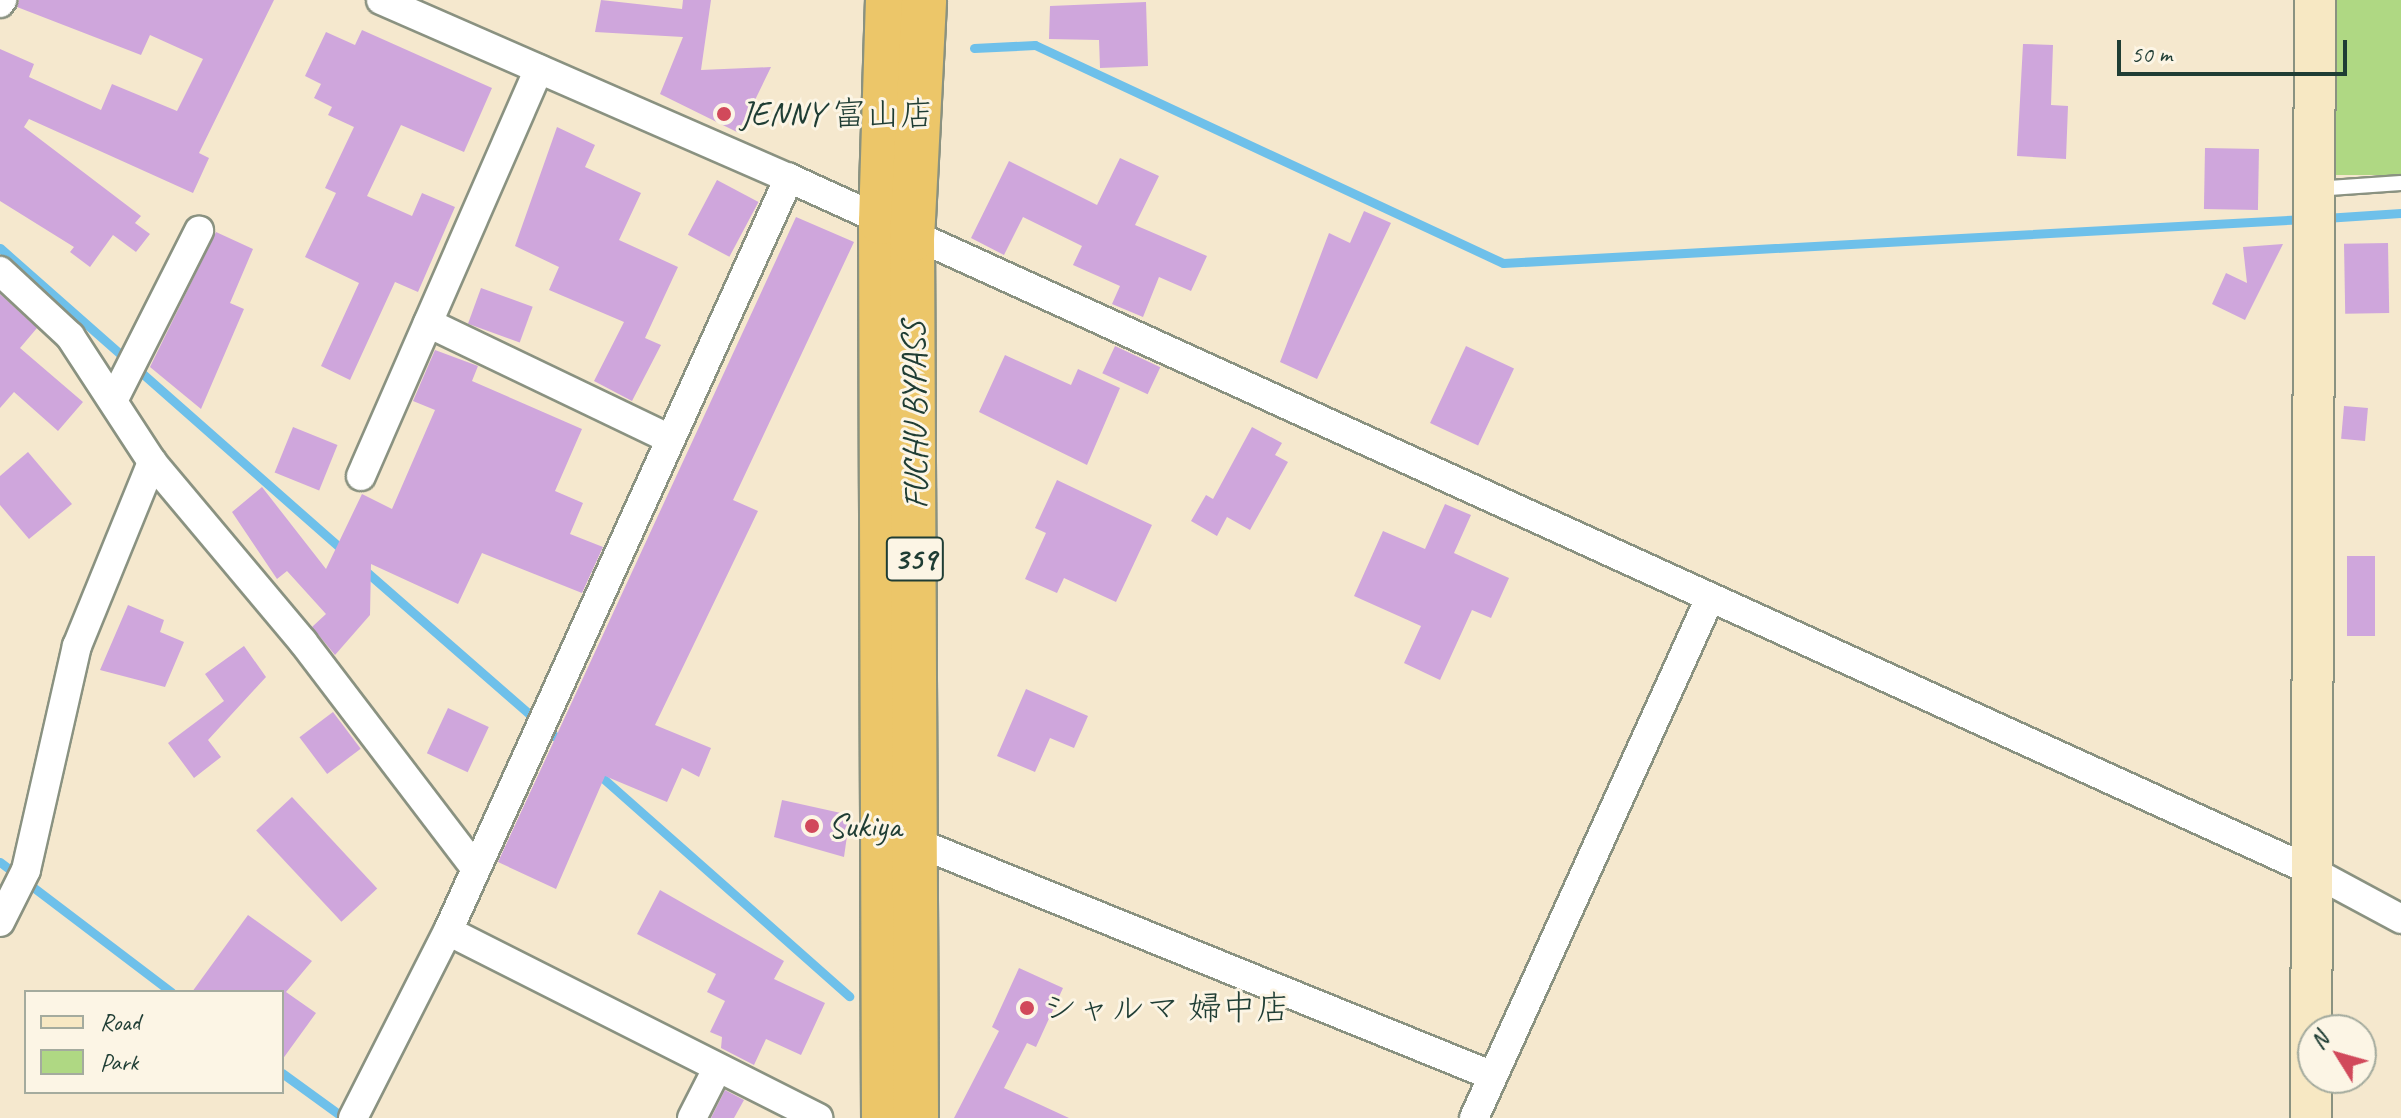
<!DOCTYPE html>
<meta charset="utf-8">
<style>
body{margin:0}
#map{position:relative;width:2401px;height:1118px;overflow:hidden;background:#f5e8ce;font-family:Caveat,"Klee One",sans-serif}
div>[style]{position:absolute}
.green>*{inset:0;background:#afd883;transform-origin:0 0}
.stream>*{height:9px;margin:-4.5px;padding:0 4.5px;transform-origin:4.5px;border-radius:4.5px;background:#6ec0ea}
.building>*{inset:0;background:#cfa6dc;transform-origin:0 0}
.roads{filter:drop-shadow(2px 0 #8a9281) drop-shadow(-2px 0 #8a9281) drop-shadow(0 2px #8a9281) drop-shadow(0 -2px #8a9281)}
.lane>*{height:14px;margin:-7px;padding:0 7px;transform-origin:7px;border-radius:7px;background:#fff}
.street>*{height:28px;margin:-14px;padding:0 14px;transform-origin:14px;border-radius:14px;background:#fff}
.secondary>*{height:40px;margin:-20px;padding:0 20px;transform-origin:20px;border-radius:20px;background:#f7e8c3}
.highway>*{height:44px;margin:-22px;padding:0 22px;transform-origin:22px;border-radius:22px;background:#ecc669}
.dots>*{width:22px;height:22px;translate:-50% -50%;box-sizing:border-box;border:4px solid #fcf5e5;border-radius:50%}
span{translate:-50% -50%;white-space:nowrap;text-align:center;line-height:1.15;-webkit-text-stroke:6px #fcf5e5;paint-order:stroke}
.shield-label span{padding:2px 6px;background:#fcf5e5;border:2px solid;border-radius:6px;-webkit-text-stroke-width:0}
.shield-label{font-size:32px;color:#1f3d34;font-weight:700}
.poi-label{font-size:34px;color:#1f3d34}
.left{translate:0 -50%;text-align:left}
.street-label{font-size:34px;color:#1f3d34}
.legend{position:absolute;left:24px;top:990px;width:260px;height:104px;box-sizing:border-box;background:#fcf5e5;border:2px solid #a4ab9e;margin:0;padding:10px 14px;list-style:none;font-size:24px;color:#1f3d34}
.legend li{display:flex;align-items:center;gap:16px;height:40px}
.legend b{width:40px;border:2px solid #a4ab9e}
.north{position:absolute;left:2297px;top:1014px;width:80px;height:80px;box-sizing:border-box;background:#fcf5e5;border:2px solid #a4ab9e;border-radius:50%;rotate:307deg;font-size:22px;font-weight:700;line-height:32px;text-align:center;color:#1f3d34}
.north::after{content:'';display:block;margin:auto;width:28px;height:36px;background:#d1495b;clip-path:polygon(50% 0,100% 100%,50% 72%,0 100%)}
.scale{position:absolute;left:2117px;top:40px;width:230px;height:36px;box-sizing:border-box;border:4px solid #1f3d34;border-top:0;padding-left:10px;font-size:24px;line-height:28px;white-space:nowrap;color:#1f3d34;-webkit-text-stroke:6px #fcf5e5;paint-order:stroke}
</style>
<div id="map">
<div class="green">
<div style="left:2332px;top:0;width:69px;height:175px"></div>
</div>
<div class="stream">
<div style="left:974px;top:48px;width:61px;rotate:-2.8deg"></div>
<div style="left:1035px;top:45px;width:516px;rotate:24.98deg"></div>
<div style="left:1503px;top:263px;width:804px;rotate:-3.14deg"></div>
<div style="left:2325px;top:218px;width:76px;rotate:-3.8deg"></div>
<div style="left:0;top:248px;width:460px;rotate:41.4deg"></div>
<div style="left:362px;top:568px;width:269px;rotate:41.1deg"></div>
<div style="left:597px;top:773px;width:337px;rotate:41.5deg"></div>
<div style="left:0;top:862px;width:215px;rotate:37.2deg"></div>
<div style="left:282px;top:1073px;width:77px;rotate:36deg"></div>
</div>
<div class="building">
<div style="clip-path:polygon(19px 0,274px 0,199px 153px,209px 158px,193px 193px,29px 119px,24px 127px,141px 216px,135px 223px,150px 234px,136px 252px,113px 235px,90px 267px,70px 252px,74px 247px,0 201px,0 49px,34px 64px,29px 77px,101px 110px,112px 84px,177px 111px,203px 59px,150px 35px,141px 55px,17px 7px)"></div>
<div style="clip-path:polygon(601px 0,682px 9px,683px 0,711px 0,701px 70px,771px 67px,739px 133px,660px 94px,683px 37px,595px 32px)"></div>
<div style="clip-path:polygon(1146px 2px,1148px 66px,1100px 68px,1099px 40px,1049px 39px,1050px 6px)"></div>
<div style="clip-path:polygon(362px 30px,492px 88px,464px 152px,401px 125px,367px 196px,412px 216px,422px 193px,455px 207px,418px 292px,395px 282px,350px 380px,321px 366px,359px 283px,305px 257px,336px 193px,325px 188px,354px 127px,328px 115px,332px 107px,314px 98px,321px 84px,305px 76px,326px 32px,355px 45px)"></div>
<div style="clip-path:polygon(2023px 44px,2053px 45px,2051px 105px,2068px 106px,2066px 159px,2017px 156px)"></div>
<div style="clip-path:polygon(557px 127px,595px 145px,585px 167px,641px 193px,619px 240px,678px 267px,645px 338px,661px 345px,632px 401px,594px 381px,624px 322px,549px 290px,559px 267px,515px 246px)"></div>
<div style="left:2205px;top:148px;width:54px;height:61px;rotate:1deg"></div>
<div style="clip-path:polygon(1120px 158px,1159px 176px,1135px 225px,1207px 256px,1191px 291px,1159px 277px,1143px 317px,1112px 304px,1120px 286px,1073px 265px,1082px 246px,1023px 217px,1004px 255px,971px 238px,1009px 161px,1097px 205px)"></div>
<div style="left:717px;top:180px;width:47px;height:62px;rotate:28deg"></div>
<div style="clip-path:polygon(1364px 211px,1391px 223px,1317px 379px,1280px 362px,1329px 233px,1350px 243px)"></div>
<div style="clip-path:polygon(796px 217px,854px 242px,733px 500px,758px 511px,655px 725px,711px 748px,699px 777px,682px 768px,667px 802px,605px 776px,556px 889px,498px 862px)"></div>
<div style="clip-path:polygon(216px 232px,253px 249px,230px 303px,244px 309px,201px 409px,150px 367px)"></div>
<div style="left:2388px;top:243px;width:70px;height:44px;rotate:89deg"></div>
<div style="clip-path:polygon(2283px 244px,2245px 320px,2212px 304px,2226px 273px,2247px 283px,2243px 247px)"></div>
<div style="left:481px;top:288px;width:55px;height:38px;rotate:20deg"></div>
<div style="clip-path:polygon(0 294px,37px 328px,20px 348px,83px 402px,58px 431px,14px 392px,0 408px)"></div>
<div style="left:1115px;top:346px;width:50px;height:30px;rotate:25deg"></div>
<div style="left:1466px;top:346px;width:53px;height:85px;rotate:25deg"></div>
<div style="clip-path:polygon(435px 350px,478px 366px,472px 381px,582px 429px,555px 491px,583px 503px,570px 534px,603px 547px,582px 593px,482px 553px,458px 604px,371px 564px,370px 615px,335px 655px,312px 627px,326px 614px,287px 571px,277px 579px,232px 512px,262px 487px,326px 569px,362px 494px,392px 509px,435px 410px,413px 401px)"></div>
<div style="clip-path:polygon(1005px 355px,1071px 385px,1078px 369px,1120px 388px,1087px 465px,979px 412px)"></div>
<div style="left:2344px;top:406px;width:24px;height:33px;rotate:5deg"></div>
<div style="left:293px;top:427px;width:48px;height:49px;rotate:22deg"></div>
<div style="clip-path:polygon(1252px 427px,1282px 443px,1275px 455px,1288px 462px,1250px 530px,1227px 517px,1217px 536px,1191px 521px,1206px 495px,1213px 499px)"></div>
<div style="clip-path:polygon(28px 452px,72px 504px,29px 539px,0 505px,0 476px)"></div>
<div style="clip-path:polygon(1057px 480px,1152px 525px,1116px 602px,1064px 578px,1057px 593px,1025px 579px,1046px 533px,1035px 528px)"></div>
<div style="clip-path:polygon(1445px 504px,1471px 515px,1454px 553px,1509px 578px,1491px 618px,1472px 610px,1440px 680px,1404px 663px,1421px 626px,1354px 596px,1383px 531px,1425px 549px)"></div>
<div style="left:2347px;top:556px;width:28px;height:80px"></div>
<div style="clip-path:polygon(128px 605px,164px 620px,160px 632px,184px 642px,165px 687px,100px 670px)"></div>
<div style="clip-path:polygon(244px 646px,266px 677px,208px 740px,221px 757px,194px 778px,168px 743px,224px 701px,205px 674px)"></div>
<div style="clip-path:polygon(1026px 689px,1088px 716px,1074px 748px,1050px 738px,1035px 772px,997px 756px)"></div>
<div style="left:448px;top:708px;width:45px;height:50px;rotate:25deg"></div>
<div style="left:333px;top:712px;width:46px;height:42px;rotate:53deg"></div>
<div style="left:292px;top:797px;width:125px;height:49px;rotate:47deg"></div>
<div style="clip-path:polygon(782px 800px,850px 815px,844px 857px,774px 837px)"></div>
<div style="clip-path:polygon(660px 890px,784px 961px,774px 979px,825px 1003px,801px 1055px,766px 1039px,754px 1065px,721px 1048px,722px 1037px,710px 1032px,725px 1001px,707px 992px,716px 974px,637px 934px)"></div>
<div style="clip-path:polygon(248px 915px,312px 961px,286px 992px,316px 1013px,282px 1060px,282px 992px,192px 992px)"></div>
<div style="clip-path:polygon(1019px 968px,1063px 988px,1036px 1047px,1027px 1043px,1004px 1088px,1069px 1118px,954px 1118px,999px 1031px,992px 1027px)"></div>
<div style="clip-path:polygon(725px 1090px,744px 1100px,734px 1118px,711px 1118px)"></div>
</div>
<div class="roads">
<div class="lane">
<div style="left:2315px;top:189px;width:86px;rotate:-4deg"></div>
</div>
<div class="street">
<div style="left:381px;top:0;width:445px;rotate:23.6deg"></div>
<div style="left:789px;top:178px;width:1673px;rotate:24.47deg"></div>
<div style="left:2312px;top:871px;width:101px;rotate:28.3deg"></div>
<div style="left:0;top:3px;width:4px;rotate:-56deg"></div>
<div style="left:0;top:271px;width:96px;rotate:42.9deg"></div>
<div style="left:70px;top:336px;width:150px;rotate:56.9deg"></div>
<div style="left:152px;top:462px;width:235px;rotate:50deg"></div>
<div style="left:303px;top:642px;width:284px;rotate:52.7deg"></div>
<div style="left:428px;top:323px;width:268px;rotate:25.6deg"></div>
<div style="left:113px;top:401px;width:191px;rotate:-63.2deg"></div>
<div style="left:361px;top:476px;width:444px;rotate:-66.4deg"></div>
<div style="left:918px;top:843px;width:620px;rotate:22.06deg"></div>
<div style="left:0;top:922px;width:58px;rotate:-63.4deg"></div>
<div style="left:26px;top:870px;width:230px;rotate:-77.2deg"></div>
<div style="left:77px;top:646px;width:199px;rotate:-67.8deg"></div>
<div style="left:448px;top:931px;width:415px;rotate:26.8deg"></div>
<div style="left:353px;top:1118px;width:210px;rotate:-63.1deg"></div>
<div style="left:448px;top:931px;width:827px;rotate:-65.64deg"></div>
<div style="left:692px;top:1118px;width:55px;rotate:-63deg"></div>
<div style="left:1474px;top:1118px;width:569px;rotate:-65.6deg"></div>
</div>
<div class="secondary">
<div style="left:2311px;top:1118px;width:1118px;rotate:-89.8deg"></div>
</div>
<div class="highway">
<div style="left:884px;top:1118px;width:896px;rotate:-90.19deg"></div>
<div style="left:881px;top:222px;width:222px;rotate:-88.2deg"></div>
<div style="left:916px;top:1118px;width:879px;rotate:-90.26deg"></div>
<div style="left:912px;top:239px;width:239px;rotate:-87.1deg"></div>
</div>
</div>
<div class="dots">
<div style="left:724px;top:114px;background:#d1495b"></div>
<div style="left:812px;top:826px;background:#d1495b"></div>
<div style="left:1027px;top:1008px;background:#d1495b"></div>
</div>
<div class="shield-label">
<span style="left:915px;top:559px">359</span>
</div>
<div class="poi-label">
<span class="left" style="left:740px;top:114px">JENNY 富山店</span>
<span class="left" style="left:828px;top:826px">Sukiya</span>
<span class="left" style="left:1043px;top:1008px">シャルマ 婦中店</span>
</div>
<div class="street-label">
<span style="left:914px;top:415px;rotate:-91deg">FUCHU BYPASS</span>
</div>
<ul class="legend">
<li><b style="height:10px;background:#f7e8c3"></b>Road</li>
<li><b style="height:22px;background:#afd883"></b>Park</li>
</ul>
<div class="north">N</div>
<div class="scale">50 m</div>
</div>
